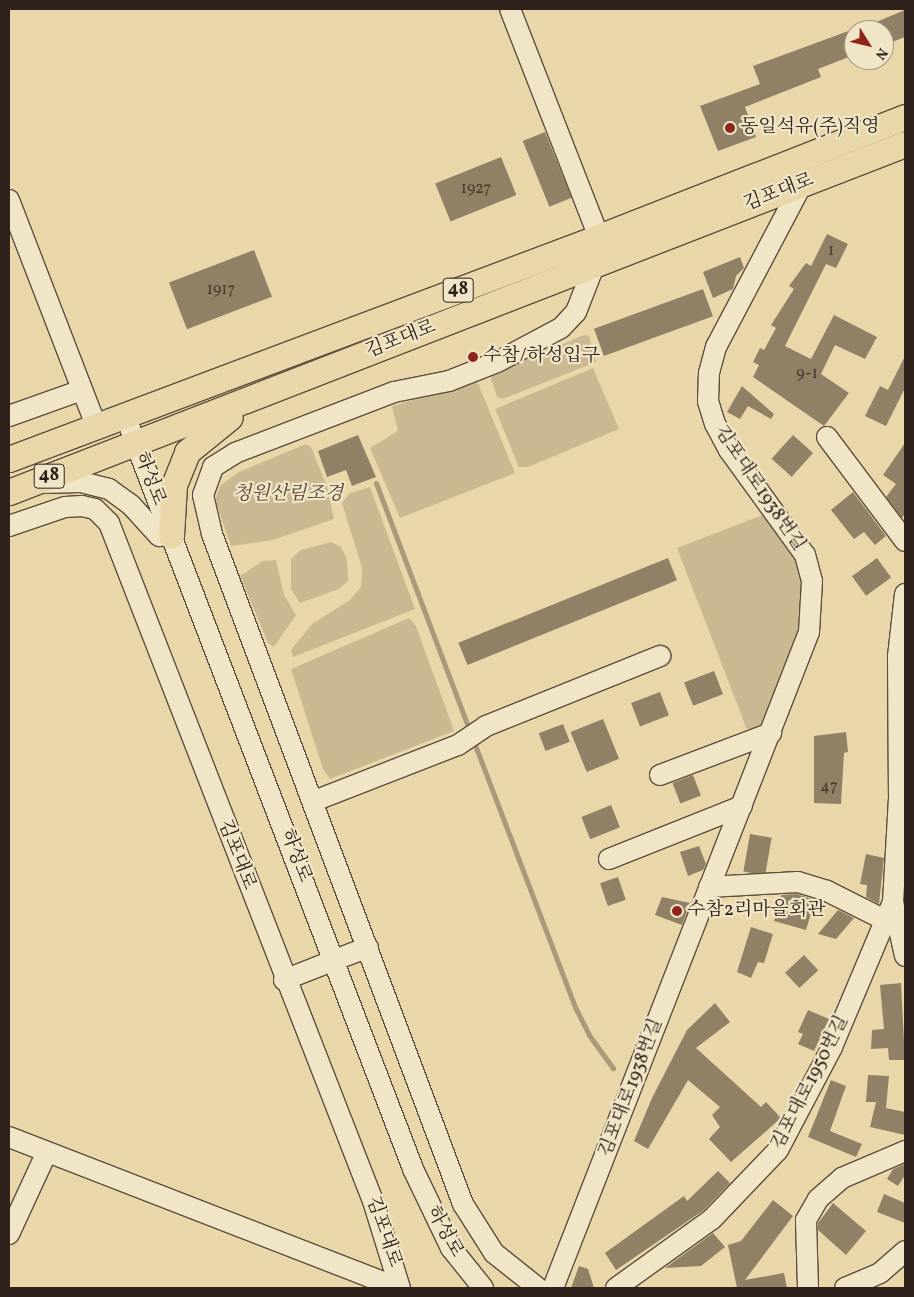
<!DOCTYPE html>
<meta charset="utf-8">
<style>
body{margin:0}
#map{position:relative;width:914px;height:1297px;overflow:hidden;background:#ead7a9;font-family:Vollkorn,"Noto Serif KR",serif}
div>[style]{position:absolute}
.green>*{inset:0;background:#cab891}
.stream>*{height:5px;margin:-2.5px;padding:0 2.5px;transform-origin:2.5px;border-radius:2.5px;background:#aa9979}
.building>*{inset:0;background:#908065;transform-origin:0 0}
.roads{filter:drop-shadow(1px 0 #5d4e3e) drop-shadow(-1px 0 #5d4e3e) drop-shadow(0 1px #5d4e3e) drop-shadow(0 -1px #5d4e3e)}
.minor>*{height:20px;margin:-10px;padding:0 10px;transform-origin:10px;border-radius:10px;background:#f1e5c7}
.major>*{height:25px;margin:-12.5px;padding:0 12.5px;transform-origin:12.5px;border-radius:12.5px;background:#ead7a9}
.dots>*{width:14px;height:14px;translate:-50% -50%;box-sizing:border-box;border:2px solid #f1e5c7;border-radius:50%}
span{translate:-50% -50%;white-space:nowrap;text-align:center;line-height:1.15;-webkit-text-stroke:4.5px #f1e5c7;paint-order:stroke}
.number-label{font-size:16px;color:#46392e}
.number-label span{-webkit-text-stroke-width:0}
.shield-label span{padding:1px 4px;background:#f1e5c7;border:1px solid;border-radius:4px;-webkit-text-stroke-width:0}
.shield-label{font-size:18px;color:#2e211b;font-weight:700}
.poi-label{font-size:19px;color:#2e211b}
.left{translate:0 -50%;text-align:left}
.street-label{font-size:19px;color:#2e211b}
.park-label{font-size:19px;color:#554738;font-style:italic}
.frame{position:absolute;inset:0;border:10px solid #2e211b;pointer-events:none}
.north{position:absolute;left:844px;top:20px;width:50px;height:50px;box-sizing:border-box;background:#f1e5c7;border:1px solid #a39782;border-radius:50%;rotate:126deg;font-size:14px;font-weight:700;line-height:20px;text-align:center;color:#2e211b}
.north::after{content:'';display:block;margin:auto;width:18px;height:22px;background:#8f2418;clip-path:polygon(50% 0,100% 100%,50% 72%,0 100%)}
</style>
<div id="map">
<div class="green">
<div style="clip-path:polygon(584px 335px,589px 336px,596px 362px,503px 399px,497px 397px,490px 375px)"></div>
<div style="clip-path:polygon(593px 368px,619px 429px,528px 467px,519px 467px,495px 409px)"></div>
<div style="clip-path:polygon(477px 381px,515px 473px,400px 518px,370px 448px,398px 431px,392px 406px)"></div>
<div style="clip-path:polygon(306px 444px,311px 447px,327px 487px,334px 519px,273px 540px,231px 546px,215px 500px,220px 486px,239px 472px)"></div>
<div style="clip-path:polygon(370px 487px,415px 609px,293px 657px,291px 650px,312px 624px,350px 600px,361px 587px,362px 568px,342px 503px,350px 493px)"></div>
<div style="clip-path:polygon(765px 514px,799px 553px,808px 613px,767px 724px,752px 730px,746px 728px,741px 714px,677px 548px)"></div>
<div style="clip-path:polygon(331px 542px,341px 547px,347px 559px,348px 581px,339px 589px,300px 603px,291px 589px,291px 559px,301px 550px)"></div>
<div style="clip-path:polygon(276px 560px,284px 595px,296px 615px,274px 647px,268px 643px,240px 576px,263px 561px)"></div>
<div style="clip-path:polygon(409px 618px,416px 626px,454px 731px,330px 779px,323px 769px,291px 669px)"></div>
</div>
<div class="stream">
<div style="left:376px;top:483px;width:260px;rotate:69.3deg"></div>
<div style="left:475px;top:745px;width:283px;rotate:69.1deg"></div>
<div style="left:576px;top:1009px;width:29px;rotate:63deg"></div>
<div style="left:589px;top:1035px;width:41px;rotate:54deg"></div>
</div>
<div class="building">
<div style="clip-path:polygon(905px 10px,905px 37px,884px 45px,884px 30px,857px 30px)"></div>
<div style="clip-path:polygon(854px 29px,854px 55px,818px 69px,821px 77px,745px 107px,756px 137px,718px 151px,700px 106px,760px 84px,753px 66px)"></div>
<div style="left:545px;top:132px;width:71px;height:24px;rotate:68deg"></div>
<div style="left:501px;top:157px;width:41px;height:71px;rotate:68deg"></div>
<div style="clip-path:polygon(827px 234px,848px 244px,836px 268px,826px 264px,785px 346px,811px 359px,834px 315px,877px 337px,865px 359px,835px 345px,821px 374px,849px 393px,824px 426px,753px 377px,759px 365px,753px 362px,760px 348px,764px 350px,776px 328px,771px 325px,794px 289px,789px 286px,806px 263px,811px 266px)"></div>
<div style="left:254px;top:250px;width:50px;height:91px;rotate:69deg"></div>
<div style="clip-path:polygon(740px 257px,744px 268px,736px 276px,733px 289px,713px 298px,703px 272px)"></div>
<div style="left:703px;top:289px;width:29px;height:116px;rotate:70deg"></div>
<div style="clip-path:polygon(905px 356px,905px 388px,886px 426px,865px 416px,880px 386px,888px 390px)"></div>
<div style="clip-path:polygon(742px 386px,774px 414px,771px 419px,748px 406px,740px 419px,727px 412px)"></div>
<div style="clip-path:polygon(358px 435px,376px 477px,352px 486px,346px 470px,327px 477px,318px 451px)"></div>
<div style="left:793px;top:435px;width:27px;height:32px;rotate:42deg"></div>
<div style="clip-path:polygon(905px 443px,905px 514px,902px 518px,886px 497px,896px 484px,883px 475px)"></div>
<div style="clip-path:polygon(853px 492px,886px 536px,875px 545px,864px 532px,854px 539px,831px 510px)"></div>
<div style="left:668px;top:558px;width:24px;height:226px;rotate:68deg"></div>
<div style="left:877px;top:558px;width:24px;height:31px;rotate:54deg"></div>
<div style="left:714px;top:671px;width:25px;height:32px;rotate:69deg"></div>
<div style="left:660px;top:692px;width:25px;height:31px;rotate:69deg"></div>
<div style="left:603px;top:719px;width:43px;height:35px;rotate:68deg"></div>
<div style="left:563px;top:724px;width:19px;height:26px;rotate:69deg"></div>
<div style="clip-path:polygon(846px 732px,848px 752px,844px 753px,841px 804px,814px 803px,814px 736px)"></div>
<div style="left:693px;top:775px;width:22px;height:22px;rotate:69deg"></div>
<div style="left:611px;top:805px;width:24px;height:32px;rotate:68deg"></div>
<div style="left:750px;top:834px;width:22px;height:38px;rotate:10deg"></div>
<div style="clip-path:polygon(699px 846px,706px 864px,703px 870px,688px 876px,680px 852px)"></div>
<div style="clip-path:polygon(866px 854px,884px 858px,879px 904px,866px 897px,867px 885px,860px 884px)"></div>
<div style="left:618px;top:877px;width:24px;height:19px;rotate:71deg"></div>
<div style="clip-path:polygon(797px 894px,815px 900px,806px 930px,774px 921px,781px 895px)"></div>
<div style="clip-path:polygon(662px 897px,690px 903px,682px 925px,655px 915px)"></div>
<div style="clip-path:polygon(838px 910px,854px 918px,836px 939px,818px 934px)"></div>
<div style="clip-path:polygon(751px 927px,773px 934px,764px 963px,758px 962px,751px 978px,737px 972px)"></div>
<div style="left:804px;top:955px;width:21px;height:26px;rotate:47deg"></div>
<div style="clip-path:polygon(901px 983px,905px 1060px,889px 1060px,888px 1048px,871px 1049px,872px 1030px,884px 1029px,880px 985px)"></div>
<div style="clip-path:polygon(715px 1003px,730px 1022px,696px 1048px,761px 1107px,766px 1102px,781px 1118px,731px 1162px,709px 1139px,720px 1127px,712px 1115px,720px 1107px,688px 1080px,648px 1149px,634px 1141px,652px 1098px,687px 1030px)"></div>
<div style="clip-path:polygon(808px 1010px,829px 1019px,814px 1051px,798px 1044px,803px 1034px,798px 1032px)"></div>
<div style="clip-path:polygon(868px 1075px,889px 1076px,886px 1108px,905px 1112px,905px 1135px,870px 1127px,876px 1102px,866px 1102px)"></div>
<div style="clip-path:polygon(831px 1080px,846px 1086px,830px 1131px,862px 1144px,856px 1157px,808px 1137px)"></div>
<div style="clip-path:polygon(905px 1164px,905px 1175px,898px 1186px,887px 1179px,893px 1169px)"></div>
<div style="clip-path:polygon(718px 1171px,730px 1183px,704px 1210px,616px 1270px,605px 1253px,684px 1196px,687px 1201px)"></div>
<div style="clip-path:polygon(884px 1194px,905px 1203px,905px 1223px,877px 1212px)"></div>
<div style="clip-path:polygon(773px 1200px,793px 1216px,745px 1280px,784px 1273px,787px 1288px,737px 1288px,728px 1245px,741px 1241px)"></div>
<div style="clip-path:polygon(833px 1203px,866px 1231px,846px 1255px,818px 1230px,818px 1223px)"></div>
<div style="clip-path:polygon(713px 1233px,725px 1247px,701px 1266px,665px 1268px)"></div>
<div style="clip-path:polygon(579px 1266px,588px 1269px,594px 1288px,571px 1288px)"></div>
</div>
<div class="roads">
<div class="minor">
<div style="left:510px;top:9px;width:245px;rotate:68.7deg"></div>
<div style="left:9px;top:200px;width:242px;rotate:68.9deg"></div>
<div style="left:125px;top:415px;width:807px;rotate:69.09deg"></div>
<div style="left:413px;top:1169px;width:88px;rotate:64.3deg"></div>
<div style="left:451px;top:1248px;width:51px;rotate:51.3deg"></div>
<div style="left:9px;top:416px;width:77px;rotate:-19.6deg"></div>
<div style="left:827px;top:437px;width:130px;rotate:53.1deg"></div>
<div style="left:41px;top:483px;width:40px;rotate:-1.4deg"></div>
<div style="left:81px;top:482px;width:29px;rotate:14deg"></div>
<div style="left:109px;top:489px;width:27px;rotate:36deg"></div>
<div style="left:131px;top:505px;width:42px;rotate:47.9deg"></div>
<div style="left:9px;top:526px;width:59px;rotate:-18.7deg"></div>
<div style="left:65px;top:507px;width:17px;rotate:-3deg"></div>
<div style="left:82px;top:506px;width:13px;rotate:13deg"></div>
<div style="left:95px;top:509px;width:20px;rotate:45deg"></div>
<div style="left:109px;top:523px;width:728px;rotate:68.73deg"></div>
<div style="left:373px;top:1201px;width:91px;rotate:72.8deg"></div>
<div style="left:905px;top:594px;width:62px;rotate:96.4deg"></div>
<div style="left:898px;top:656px;width:142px;rotate:89.6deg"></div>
<div style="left:899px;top:798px;width:104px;rotate:93.3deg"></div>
<div style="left:893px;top:902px;width:55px;rotate:77.5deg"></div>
<div style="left:660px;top:775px;width:119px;rotate:-20.7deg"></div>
<div style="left:314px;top:801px;width:155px;rotate:-21.3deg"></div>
<div style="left:458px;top:745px;width:34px;rotate:-34deg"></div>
<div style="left:486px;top:726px;width:188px;rotate:-21.9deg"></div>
<div style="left:609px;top:859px;width:143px;rotate:-21.7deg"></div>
<div style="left:709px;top:887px;width:89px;rotate:-3.2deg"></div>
<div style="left:798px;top:882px;width:30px;rotate:17deg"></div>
<div style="left:827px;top:891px;width:65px;rotate:26.6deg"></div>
<div style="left:284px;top:980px;width:90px;rotate:-21.4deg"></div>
<div style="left:9px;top:1137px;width:418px;rotate:21.2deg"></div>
<div style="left:9px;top:1234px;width:88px;rotate:-65.2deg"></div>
<div style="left:538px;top:1288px;width:56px;rotate:-141.5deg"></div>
<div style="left:494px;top:1253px;width:58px;rotate:-122.3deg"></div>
<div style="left:463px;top:1204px;width:715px;rotate:-110.54deg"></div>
<div style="left:212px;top:534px;width:40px;rotate:-103deg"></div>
<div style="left:203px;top:495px;width:30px;rotate:-70deg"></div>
<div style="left:213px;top:467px;width:26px;rotate:-32deg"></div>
<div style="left:235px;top:453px;width:170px;rotate:-21deg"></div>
<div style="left:394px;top:392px;width:56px;rotate:-11.3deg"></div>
<div style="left:449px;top:381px;width:52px;rotate:-21.6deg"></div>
<div style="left:497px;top:362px;width:72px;rotate:-28deg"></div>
<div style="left:561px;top:328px;width:22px;rotate:-47deg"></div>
<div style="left:576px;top:312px;width:49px;rotate:-68.6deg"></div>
<div style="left:553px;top:1288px;width:704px;rotate:-68.68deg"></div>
<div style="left:809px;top:632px;width:51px;rotate:-86.6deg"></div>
<div style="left:812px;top:581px;width:27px;rotate:-105deg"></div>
<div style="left:805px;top:555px;width:130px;rotate:-125.9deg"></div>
<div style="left:729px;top:450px;width:30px;rotate:-118deg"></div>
<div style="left:715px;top:424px;width:24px;rotate:-107deg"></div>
<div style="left:708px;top:401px;width:28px;rotate:-88deg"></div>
<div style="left:709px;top:373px;width:27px;rotate:-75deg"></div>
<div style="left:716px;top:347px;width:184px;rotate:-62.2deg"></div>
<div style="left:616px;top:1288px;width:118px;rotate:-35.7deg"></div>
<div style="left:712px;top:1219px;width:95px;rotate:-46.3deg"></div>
<div style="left:778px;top:1150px;width:116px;rotate:-62.3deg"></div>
<div style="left:832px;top:1047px;width:157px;rotate:-67.2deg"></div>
<div style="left:808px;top:1288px;width:68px;rotate:-91.7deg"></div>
<div style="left:806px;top:1220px;width:24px;rotate:-60deg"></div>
<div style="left:818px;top:1199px;width:32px;rotate:-41deg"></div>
<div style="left:842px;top:1178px;width:69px;rotate:-23.2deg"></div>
<div style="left:845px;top:1288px;width:38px;rotate:-23deg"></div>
<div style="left:880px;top:1273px;width:33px;rotate:-41deg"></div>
</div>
<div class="major">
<div style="left:9px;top:459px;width:630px;rotate:-20.62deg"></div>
<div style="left:599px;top:237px;width:329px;rotate:-21.4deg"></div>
<div style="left:9px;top:492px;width:961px;rotate:-21.23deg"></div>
<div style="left:171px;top:536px;width:51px;rotate:-86.6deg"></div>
<div style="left:174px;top:485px;width:35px;rotate:-68deg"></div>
<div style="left:187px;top:452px;width:55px;rotate:-39.1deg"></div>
</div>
</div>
<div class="dots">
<div style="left:730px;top:128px;background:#8f2418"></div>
<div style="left:473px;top:357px;background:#8f2418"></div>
<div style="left:677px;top:911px;background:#8f2418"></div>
</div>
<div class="number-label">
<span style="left:476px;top:189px">1927</span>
<span style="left:831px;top:251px">1</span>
<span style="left:221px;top:290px">1917</span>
<span style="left:807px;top:374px">9-1</span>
<span style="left:829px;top:787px">47</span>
</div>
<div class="shield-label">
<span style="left:458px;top:290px">48</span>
<span style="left:49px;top:476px">48</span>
</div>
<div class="poi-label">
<span class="left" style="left:740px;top:128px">동일석유(주)직영</span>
<span class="left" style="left:483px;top:357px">수참/하성입구</span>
<span class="left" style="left:687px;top:911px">수참2리마을회관</span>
</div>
<div class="street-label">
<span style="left:779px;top:193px;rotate:-21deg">김포대로</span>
<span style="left:401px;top:340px;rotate:-21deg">김포대로</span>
<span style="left:149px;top:479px;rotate:69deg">하성로</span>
<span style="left:759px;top:489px;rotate:56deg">김포대로1938번길</span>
<span style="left:236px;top:855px;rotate:69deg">김포대로</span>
<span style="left:295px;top:856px;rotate:69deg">하성로</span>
<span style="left:811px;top:1083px;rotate:-63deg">김포대로1950번길</span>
<span style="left:632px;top:1088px;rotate:-69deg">김포대로1938번길</span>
<span style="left:383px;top:1232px;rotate:71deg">김포대로</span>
<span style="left:444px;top:1232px;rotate:61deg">하성로</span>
</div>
<div class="park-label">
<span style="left:288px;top:495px">청원산림조경</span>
</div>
<div class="frame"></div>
<div class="north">N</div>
</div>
